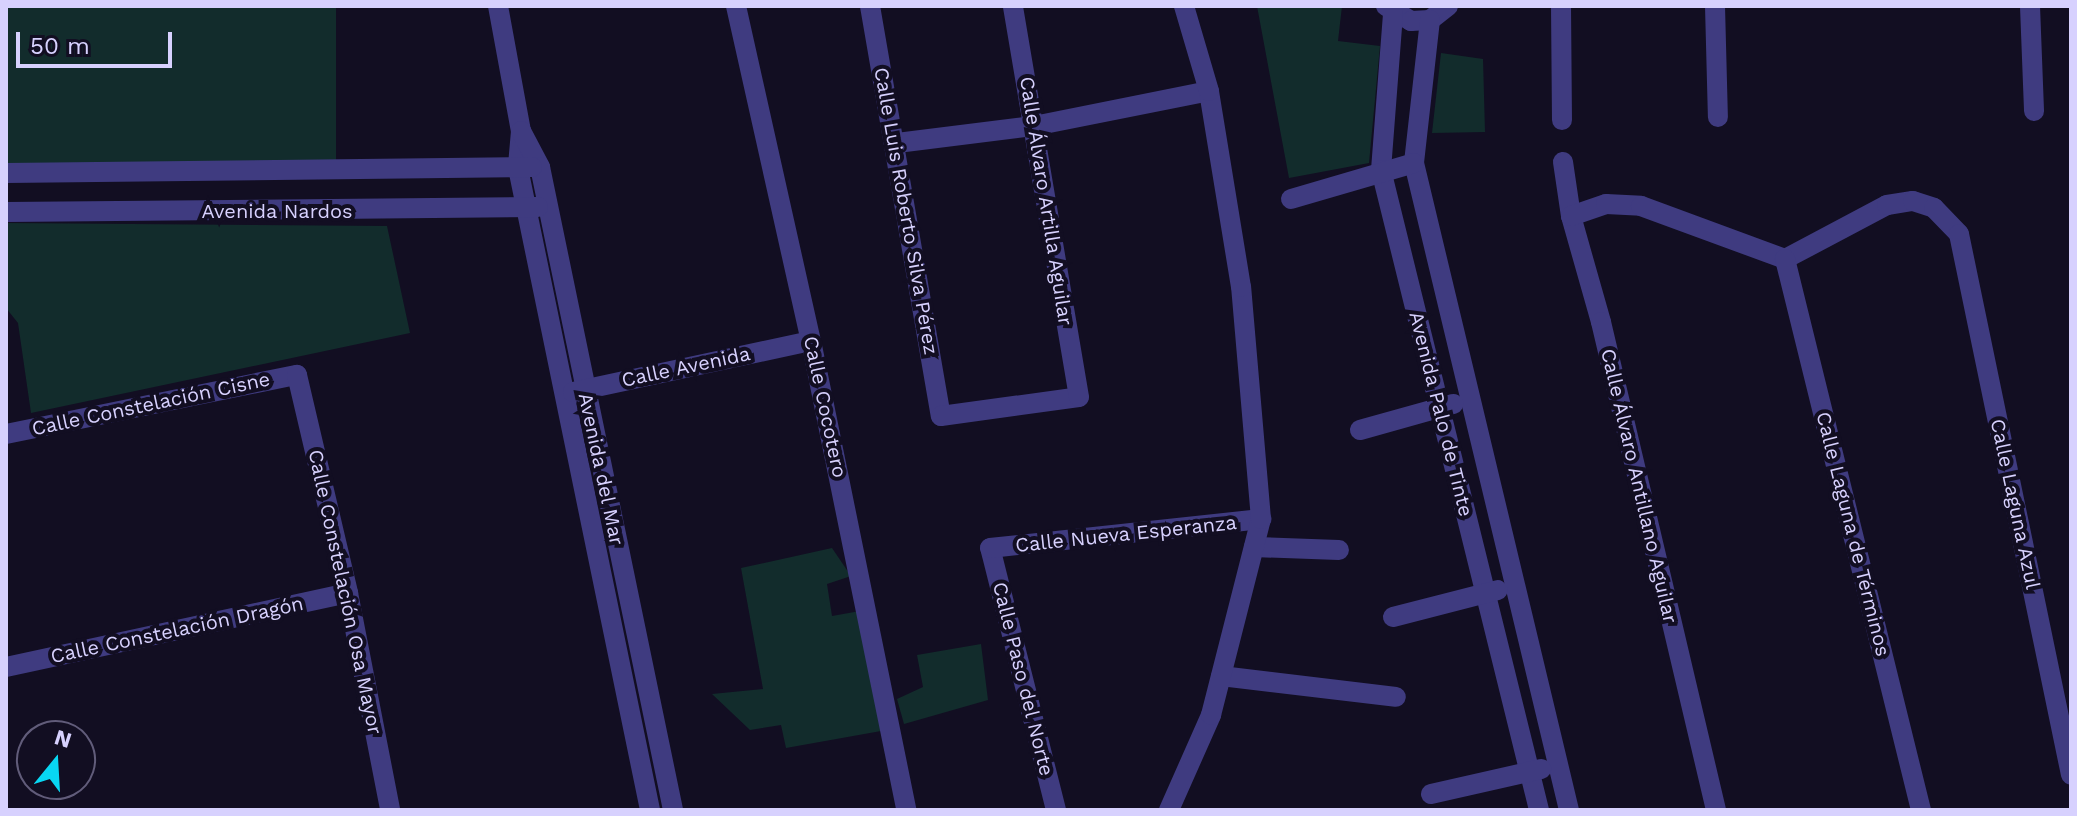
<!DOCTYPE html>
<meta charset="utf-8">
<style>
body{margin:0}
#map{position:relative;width:2077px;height:816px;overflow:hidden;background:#120e22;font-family:"Work Sans",sans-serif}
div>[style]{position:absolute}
.green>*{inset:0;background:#122c2c;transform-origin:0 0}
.minor>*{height:20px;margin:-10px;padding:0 10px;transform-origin:10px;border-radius:10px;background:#3f3b80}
span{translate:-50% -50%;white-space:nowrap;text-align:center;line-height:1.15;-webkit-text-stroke:8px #120e22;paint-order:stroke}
.street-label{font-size:20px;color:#d7d1fe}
.frame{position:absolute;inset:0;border:8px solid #d7d1fe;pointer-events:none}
.north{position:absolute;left:16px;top:720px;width:80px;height:80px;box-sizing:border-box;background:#120e22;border:2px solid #615c7a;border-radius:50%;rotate:18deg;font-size:22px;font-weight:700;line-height:32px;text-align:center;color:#d7d1fe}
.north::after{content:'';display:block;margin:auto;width:28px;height:36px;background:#08d7f3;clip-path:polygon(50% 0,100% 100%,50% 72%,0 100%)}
.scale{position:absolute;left:16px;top:32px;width:156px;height:36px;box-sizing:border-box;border:4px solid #d7d1fe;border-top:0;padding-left:10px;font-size:24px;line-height:28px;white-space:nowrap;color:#d7d1fe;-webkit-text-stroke:6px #120e22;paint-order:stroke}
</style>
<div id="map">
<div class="green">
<div style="left:6px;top:6px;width:330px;height:157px"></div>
<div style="clip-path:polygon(1257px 6px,1342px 6px,1338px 41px,1380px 46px,1369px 163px,1289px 178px)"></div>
<div style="clip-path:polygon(1441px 53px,1483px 59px,1485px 132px,1432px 133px)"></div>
<div style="clip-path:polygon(6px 223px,387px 226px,410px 333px,31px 413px,18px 323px,6px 308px)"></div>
<div style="clip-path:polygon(832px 548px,851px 576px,827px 584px,832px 616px,860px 611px,881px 731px,786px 748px,781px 725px,750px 730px,712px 694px,763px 689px,741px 568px)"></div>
<div style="clip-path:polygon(981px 644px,988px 700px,904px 724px,897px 699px,923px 687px,917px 655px)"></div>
</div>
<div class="minor">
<div style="left:498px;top:6px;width:127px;rotate:79.6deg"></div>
<div style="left:521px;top:131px;width:37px;rotate:95deg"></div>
<div style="left:518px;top:168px;width:655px;rotate:78.38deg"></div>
<div style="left:736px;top:6px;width:343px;rotate:77.4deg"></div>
<div style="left:811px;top:341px;width:479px;rotate:78.5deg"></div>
<div style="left:870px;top:6px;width:416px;rotate:80.2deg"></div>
<div style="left:941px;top:416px;width:139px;rotate:-7.8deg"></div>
<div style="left:1079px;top:397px;width:397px;rotate:-99.6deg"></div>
<div style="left:1386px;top:6px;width:29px;rotate:31deg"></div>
<div style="left:1411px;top:21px;width:19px;rotate:-3deg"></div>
<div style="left:1430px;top:20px;width:23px;rotate:-38deg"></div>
<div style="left:1561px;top:6px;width:114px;rotate:89.5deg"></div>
<div style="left:1715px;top:6px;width:111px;rotate:88.5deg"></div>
<div style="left:2030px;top:6px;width:105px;rotate:87.8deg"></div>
<div style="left:1393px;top:14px;width:156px;rotate:94.4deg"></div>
<div style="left:1381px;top:170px;width:659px;rotate:76.13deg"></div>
<div style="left:1430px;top:20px;width:144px;rotate:96.4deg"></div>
<div style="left:1414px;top:163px;width:665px;rotate:76.53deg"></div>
<div style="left:521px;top:131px;width:41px;rotate:62.2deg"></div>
<div style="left:540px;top:167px;width:657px;rotate:78.31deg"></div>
<div style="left:897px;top:143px;width:138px;rotate:-7.1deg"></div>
<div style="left:1034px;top:126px;width:178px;rotate:-11.3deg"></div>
<div style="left:1563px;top:162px;width:55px;rotate:81.6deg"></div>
<div style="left:1571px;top:216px;width:110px;rotate:74.2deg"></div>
<div style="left:1601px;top:322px;width:501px;rotate:76.74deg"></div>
<div style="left:6px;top:173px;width:526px;rotate:-0.65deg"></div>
<div style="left:1291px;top:199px;width:128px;rotate:-16.3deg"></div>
<div style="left:6px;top:212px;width:532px;rotate:-0.54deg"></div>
<div style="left:1571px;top:216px;width:37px;rotate:-19deg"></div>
<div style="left:1606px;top:204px;width:35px;rotate:3deg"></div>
<div style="left:1641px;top:206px;width:153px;rotate:20.2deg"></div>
<div style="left:1785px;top:259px;width:115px;rotate:-27.9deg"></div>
<div style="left:1887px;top:205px;width:26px;rotate:-9deg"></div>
<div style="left:1913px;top:201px;width:22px;rotate:18deg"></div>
<div style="left:1934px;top:208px;width:36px;rotate:46deg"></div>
<div style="left:1959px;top:234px;width:552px;rotate:78.3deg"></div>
<div style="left:1785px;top:259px;width:568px;rotate:76.14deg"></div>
<div style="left:573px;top:392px;width:243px;rotate:-12.1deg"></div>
<div style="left:1360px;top:430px;width:97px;rotate:-15.6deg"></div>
<div style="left:6px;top:434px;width:297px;rotate:-11.5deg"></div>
<div style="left:297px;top:375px;width:224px;rotate:76.8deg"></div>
<div style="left:348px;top:593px;width:221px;rotate:79deg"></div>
<div style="left:1254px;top:547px;width:85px;rotate:2deg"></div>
<div style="left:1393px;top:617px;width:108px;rotate:-14.4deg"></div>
<div style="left:6px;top:667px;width:350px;rotate:-12.2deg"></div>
<div style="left:1221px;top:676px;width:176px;rotate:6.8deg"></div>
<div style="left:1431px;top:794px;width:113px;rotate:-12.8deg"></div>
<div style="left:1056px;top:810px;width:270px;rotate:-104.1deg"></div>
<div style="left:990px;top:548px;width:273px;rotate:-6.1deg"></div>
<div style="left:1169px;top:810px;width:104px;rotate:-66.1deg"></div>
<div style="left:1211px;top:715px;width:202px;rotate:-75.7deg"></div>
<div style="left:1261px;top:519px;width:233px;rotate:-94.9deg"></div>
<div style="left:1241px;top:287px;width:199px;rotate:-99.3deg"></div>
<div style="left:1209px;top:91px;width:89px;rotate:-106.4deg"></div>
</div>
<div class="street-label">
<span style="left:1046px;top:201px;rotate:81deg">Calle Álvaro Artilla Aguilar</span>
<span style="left:277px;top:211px">Avenida Nardos</span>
<span style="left:906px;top:211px;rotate:80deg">Calle Luis Roberto Silva Pérez</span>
<span style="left:686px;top:367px;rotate:-12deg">Calle Avenida</span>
<span style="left:151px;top:404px;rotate:-12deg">Calle Constelación Cisne</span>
<span style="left:825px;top:407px;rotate:78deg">Calle Cocotero</span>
<span style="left:1441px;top:414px;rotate:76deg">Avenida Palo de Tinte</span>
<span style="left:601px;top:469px;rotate:78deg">Avenida del Mar</span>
<span style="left:1639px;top:486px;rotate:77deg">Calle Álvaro Antillano Aguilar</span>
<span style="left:2015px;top:504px;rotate:78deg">Calle Laguna Azul</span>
<span style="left:1126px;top:534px;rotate:-6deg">Calle Nueva Esperanza</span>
<span style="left:1853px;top:534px;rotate:76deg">Calle Laguna de Términos</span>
<span style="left:345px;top:592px;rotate:78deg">Calle Constelación Osa Mayor</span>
<span style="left:177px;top:630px;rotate:-12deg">Calle Constelación Dragón</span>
<span style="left:1023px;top:679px;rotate:76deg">Calle Paso del Norte</span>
</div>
<div class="frame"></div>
<div class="north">N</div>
<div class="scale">50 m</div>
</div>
